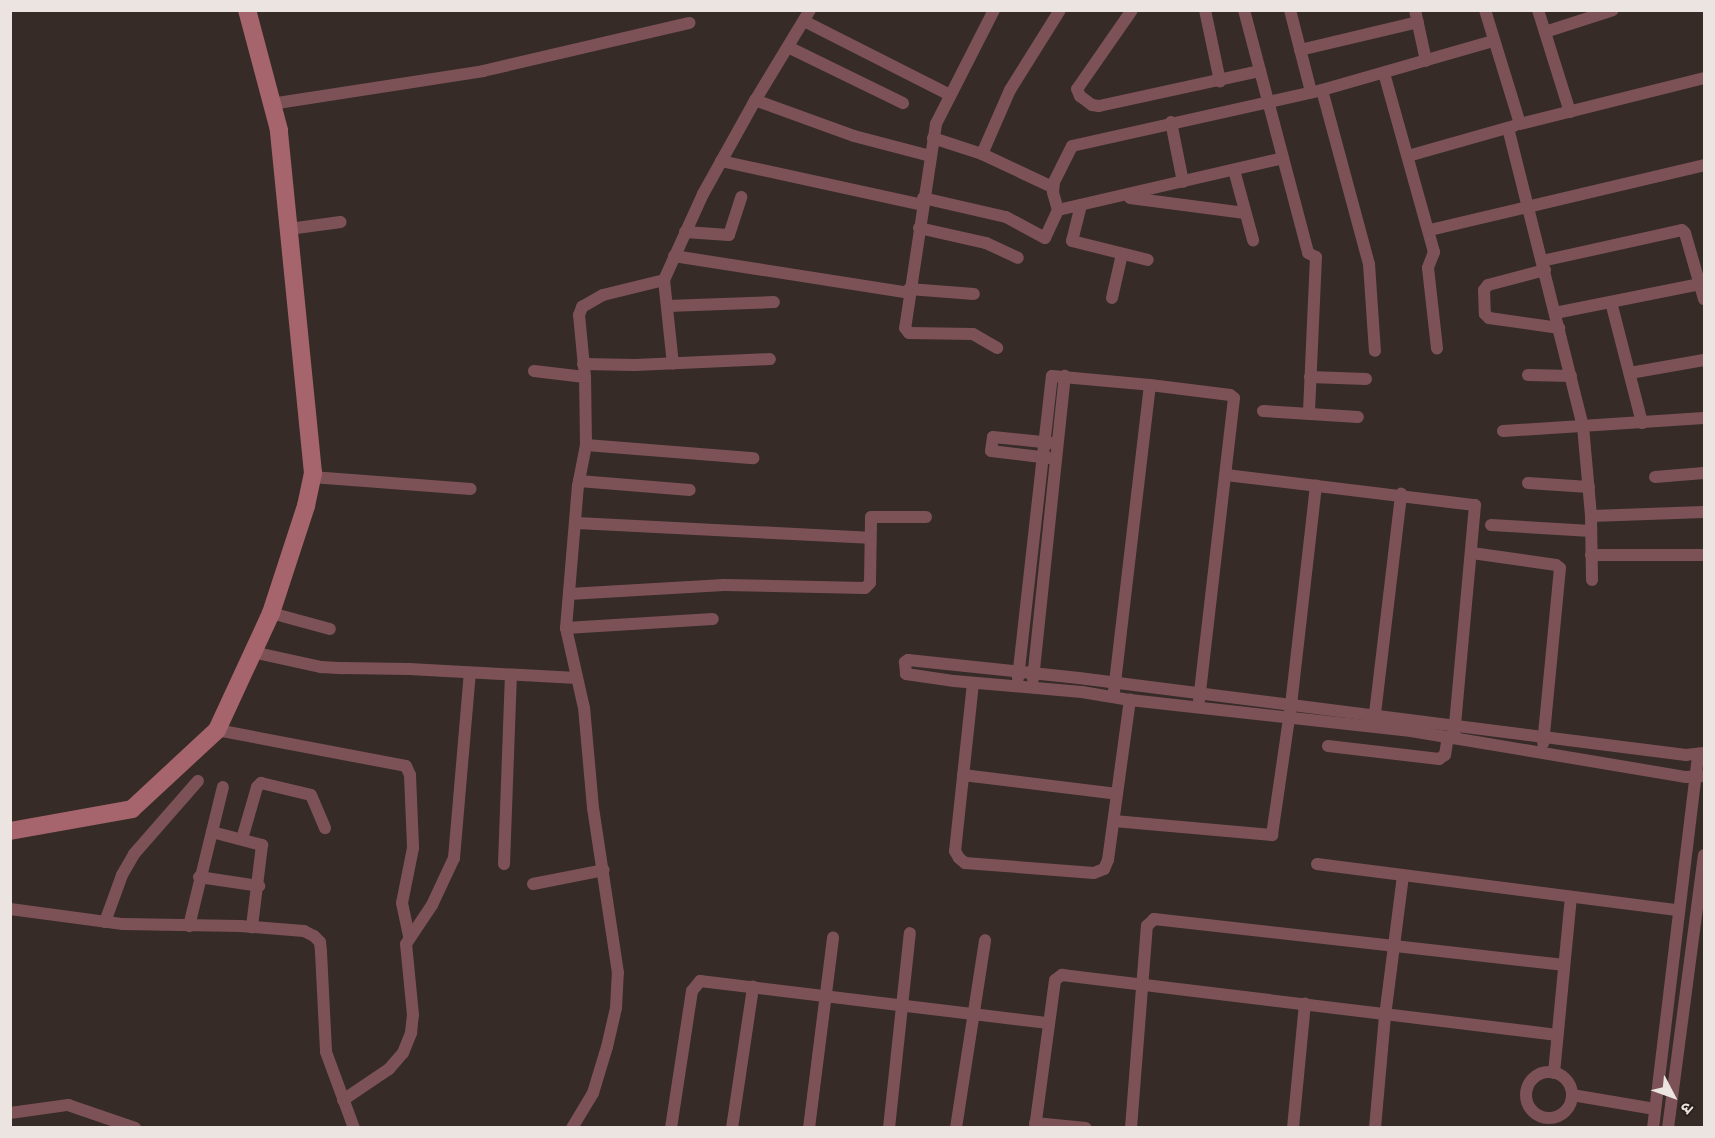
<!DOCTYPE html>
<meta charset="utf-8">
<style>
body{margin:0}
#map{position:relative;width:1715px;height:1138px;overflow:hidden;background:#362b27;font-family:"Work Sans","Noto Sans Devanagari",sans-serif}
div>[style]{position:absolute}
.street>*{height:12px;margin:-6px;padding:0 6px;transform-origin:6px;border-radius:6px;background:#7c5257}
.street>.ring{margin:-6px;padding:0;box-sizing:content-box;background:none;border:12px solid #7c5257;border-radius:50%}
.secondary>*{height:18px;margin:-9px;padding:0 9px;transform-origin:9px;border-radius:9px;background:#a6656d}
span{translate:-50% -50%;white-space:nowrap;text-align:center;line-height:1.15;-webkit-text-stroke:4.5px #2c221d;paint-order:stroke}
.frame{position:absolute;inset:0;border:12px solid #ebe4e0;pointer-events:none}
.north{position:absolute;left:1643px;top:1066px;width:60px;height:60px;-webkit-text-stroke:4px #2c221d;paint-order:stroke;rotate:131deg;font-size:16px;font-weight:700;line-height:24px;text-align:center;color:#ebe4e0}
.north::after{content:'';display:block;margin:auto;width:21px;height:27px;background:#ebe4e0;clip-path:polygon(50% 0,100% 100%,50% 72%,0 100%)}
</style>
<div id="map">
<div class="street">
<div style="left:994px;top:10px;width:128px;rotate:117deg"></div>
<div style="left:936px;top:124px;width:206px;rotate:98.6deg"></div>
<div style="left:905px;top:328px;width:6px;rotate:51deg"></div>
<div style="left:909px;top:333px;width:64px;rotate:0.9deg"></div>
<div style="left:973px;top:334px;width:28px;rotate:30deg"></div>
<div style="left:1132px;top:10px;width:96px;rotate:124.8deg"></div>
<div style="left:1077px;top:89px;width:8px;rotate:67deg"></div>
<div style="left:1080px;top:96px;width:15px;rotate:37deg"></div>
<div style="left:1092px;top:105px;width:7px;rotate:8deg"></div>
<div style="left:1099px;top:106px;width:165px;rotate:-12.3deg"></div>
<div style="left:1205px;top:10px;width:73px;rotate:78.1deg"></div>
<div style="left:1244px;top:10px;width:251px;rotate:75.2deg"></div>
<div style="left:1308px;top:253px;width:9px;rotate:27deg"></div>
<div style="left:1316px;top:257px;width:157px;rotate:92.6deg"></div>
<div style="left:1290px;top:10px;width:85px;rotate:75.6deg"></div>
<div style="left:1415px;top:10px;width:52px;rotate:77.8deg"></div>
<div style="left:1485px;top:10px;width:119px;rotate:72.9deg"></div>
<div style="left:1520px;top:124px;width:190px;rotate:-14deg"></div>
<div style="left:1538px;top:10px;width:107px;rotate:72.6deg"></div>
<div style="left:804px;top:21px;width:164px;rotate:26.9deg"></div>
<div style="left:1545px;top:32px;width:71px;rotate:-17.9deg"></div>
<div style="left:788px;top:47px;width:128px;rotate:26deg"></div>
<div style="left:1300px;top:50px;width:121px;rotate:-13.3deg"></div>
<div style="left:1384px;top:73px;width:186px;rotate:74.4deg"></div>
<div style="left:1434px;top:252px;width:17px;rotate:111deg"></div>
<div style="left:1428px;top:268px;width:81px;rotate:83.6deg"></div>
<div style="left:1322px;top:90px;width:180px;rotate:74.9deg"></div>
<div style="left:1369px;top:264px;width:87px;rotate:86.1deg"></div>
<div style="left:755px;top:100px;width:105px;rotate:20deg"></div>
<div style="left:854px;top:136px;width:79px;rotate:14.7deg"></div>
<div style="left:271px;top:104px;width:215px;rotate:-8.8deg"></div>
<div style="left:483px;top:71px;width:212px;rotate:-13.1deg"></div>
<div style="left:1171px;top:122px;width:61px;rotate:78.7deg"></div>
<div style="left:1508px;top:128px;width:307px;rotate:75.9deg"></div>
<div style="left:1583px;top:426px;width:90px;rotate:84.9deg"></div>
<div style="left:1591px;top:516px;width:64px;rotate:89.1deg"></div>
<div style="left:933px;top:138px;width:52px;rotate:18.1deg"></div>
<div style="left:982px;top:154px;width:77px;rotate:25.2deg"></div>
<div style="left:982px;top:154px;width:70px;rotate:-66.4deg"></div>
<div style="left:1010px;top:90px;width:94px;rotate:-58deg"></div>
<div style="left:1408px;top:156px;width:110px;rotate:-15.8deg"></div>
<div style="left:721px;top:161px;width:206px;rotate:12.3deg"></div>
<div style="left:1234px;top:170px;width:73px;rotate:74.8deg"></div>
<div style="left:923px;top:198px;width:85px;rotate:12.9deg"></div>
<div style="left:1006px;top:217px;width:44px;rotate:28.3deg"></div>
<div style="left:1045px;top:238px;width:31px;rotate:-65deg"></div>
<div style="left:1058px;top:210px;width:19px;rotate:-106deg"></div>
<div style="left:1053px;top:192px;width:10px;rotate:-84deg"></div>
<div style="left:1054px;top:182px;width:40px;rotate:-63.4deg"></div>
<div style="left:1072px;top:146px;width:256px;rotate:-12.6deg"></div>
<div style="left:1322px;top:90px;width:178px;rotate:-16deg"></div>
<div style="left:1130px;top:198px;width:116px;rotate:7.4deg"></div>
<div style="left:1081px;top:205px;width:37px;rotate:104deg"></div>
<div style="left:1072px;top:241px;width:78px;rotate:14deg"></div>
<div style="left:1058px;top:210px;width:231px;rotate:-13deg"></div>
<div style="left:919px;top:228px;width:69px;rotate:12.6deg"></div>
<div style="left:986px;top:243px;width:35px;rotate:25deg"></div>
<div style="left:289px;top:229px;width:52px;rotate:-7.7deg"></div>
<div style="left:1430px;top:230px;width:282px;rotate:-13.3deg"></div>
<div style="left:685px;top:232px;width:44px;rotate:3.9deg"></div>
<div style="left:729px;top:235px;width:40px;rotate:-72deg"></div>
<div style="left:674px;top:256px;width:238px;rotate:8.9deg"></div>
<div style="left:1542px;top:261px;width:143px;rotate:-12.5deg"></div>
<div style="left:1682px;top:230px;width:4px;rotate:45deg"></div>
<div style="left:1685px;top:233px;width:69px;rotate:73.9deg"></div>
<div style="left:1545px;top:270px;width:59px;rotate:165.3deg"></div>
<div style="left:1488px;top:285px;width:6px;rotate:129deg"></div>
<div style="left:1484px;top:290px;width:24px;rotate:88deg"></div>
<div style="left:1485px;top:314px;width:6px;rotate:45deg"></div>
<div style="left:1489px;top:318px;width:71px;rotate:8.1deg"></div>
<div style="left:664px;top:280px;width:84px;rotate:83.9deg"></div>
<div style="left:909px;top:289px;width:65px;rotate:4.4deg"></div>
<div style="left:1112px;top:298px;width:45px;rotate:-77.2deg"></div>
<div style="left:1611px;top:302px;width:125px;rotate:75.6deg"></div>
<div style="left:667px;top:306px;width:107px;rotate:-2.1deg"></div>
<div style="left:1555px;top:313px;width:148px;rotate:-11.3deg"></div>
<div style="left:583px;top:364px;width:52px;rotate:1.1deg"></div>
<div style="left:635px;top:365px;width:135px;rotate:-2.5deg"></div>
<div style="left:534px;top:371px;width:51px;rotate:6.7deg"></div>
<div style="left:1630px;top:373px;width:75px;rotate:-10deg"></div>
<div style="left:1528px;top:375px;width:43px;rotate:1.3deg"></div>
<div style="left:1310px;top:377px;width:56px;rotate:2deg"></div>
<div style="left:1263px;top:411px;width:95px;rotate:3.6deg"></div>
<div style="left:1503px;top:431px;width:201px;rotate:-3.7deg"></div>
<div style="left:586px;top:445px;width:168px;rotate:4.5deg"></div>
<div style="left:1049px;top:458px;width:58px;rotate:-173.1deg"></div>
<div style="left:991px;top:451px;width:14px;rotate:-82deg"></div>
<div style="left:993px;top:437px;width:59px;rotate:5.8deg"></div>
<div style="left:1226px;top:475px;width:251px;rotate:6.9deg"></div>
<div style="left:1475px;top:505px;width:230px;rotate:95.2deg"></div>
<div style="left:312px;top:477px;width:159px;rotate:4.3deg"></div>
<div style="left:1655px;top:477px;width:49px;rotate:-4.7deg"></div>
<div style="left:579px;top:481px;width:111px;rotate:4.6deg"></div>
<div style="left:1528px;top:483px;width:61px;rotate:3.8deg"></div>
<div style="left:1591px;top:516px;width:113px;rotate:-2deg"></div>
<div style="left:577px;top:523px;width:292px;rotate:2.9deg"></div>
<div style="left:1491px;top:525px;width:100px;rotate:3.4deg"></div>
<div style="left:1472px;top:553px;width:85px;rotate:8.1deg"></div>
<div style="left:1556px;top:565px;width:5px;rotate:37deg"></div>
<div style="left:1560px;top:568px;width:176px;rotate:95.5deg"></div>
<div style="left:1591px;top:555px;width:113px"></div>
<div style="left:569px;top:594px;width:155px;rotate:-3.3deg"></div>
<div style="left:724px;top:585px;width:141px;rotate:1.2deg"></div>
<div style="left:865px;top:588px;width:7px;rotate:-45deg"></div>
<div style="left:870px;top:583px;width:66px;rotate:-89.1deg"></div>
<div style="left:871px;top:517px;width:55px"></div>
<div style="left:271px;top:613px;width:61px;rotate:15.2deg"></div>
<div style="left:566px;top:628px;width:147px;rotate:-3.5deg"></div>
<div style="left:252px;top:652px;width:71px;rotate:12.3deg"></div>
<div style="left:321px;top:667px;width:22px;rotate:3deg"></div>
<div style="left:343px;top:668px;width:66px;rotate:0.9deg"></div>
<div style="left:409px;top:669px;width:168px;rotate:3.1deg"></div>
<div style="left:1018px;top:678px;width:304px;rotate:-83.6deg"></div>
<div style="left:1052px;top:376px;width:98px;rotate:5.2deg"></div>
<div style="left:1150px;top:385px;width:81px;rotate:7.1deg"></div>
<div style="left:1230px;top:395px;width:5px;rotate:37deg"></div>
<div style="left:1234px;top:398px;width:304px;rotate:96.6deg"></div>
<div style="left:1033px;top:679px;width:305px;rotate:-84deg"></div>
<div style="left:973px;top:683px;width:169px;rotate:96.1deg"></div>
<div style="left:955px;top:851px;width:8px;rotate:60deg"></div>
<div style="left:959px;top:858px;width:8px;rotate:40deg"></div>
<div style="left:965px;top:863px;width:129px;rotate:4.4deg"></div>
<div style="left:1094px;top:873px;width:11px;rotate:-22deg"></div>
<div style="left:1104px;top:869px;width:10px;rotate:-66deg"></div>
<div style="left:1108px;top:860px;width:162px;rotate:-82.2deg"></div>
<div style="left:1114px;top:691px;width:308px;rotate:-83.3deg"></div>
<div style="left:1374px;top:722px;width:230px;rotate:-83.2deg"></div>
<div style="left:217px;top:730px;width:192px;rotate:10.8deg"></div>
<div style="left:406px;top:766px;width:10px;rotate:66deg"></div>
<div style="left:410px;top:775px;width:73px;rotate:87.6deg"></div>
<div style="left:413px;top:848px;width:56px;rotate:101.3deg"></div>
<div style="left:402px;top:903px;width:34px;rotate:78deg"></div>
<div style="left:1328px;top:746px;width:112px;rotate:6.7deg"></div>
<div style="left:1439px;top:759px;width:7px;rotate:-34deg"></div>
<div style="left:1445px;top:755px;width:18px;rotate:-81deg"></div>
<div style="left:1704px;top:753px;width:18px;rotate:174deg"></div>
<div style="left:1686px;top:755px;width:612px;rotate:-172.77deg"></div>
<div style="left:1079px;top:678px;width:172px;rotate:-174deg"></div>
<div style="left:908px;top:660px;width:4px;rotate:146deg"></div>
<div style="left:905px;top:662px;width:12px;rotate:85deg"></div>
<div style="left:906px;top:674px;width:49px;rotate:8.3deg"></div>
<div style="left:954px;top:681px;width:128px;rotate:4.9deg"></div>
<div style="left:1082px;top:692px;width:49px;rotate:9.5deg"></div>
<div style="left:1130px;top:700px;width:283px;rotate:6.3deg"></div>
<div style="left:1411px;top:731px;width:279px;rotate:9.5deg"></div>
<div style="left:1686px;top:777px;width:18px;rotate:-3deg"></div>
<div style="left:963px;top:775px;width:155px;rotate:7deg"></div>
<div style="left:1114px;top:821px;width:159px;rotate:5.1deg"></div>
<div style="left:1272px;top:835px;width:131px;rotate:-81.7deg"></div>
<div style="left:1291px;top:705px;width:221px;rotate:-83.5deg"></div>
<div style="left:212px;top:832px;width:52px;rotate:14.6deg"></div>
<div style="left:262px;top:845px;width:83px;rotate:97deg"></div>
<div style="left:242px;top:839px;width:54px;rotate:-73.9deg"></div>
<div style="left:257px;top:787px;width:6px;rotate:-45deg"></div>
<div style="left:261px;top:783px;width:51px;rotate:13.5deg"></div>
<div style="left:311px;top:795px;width:36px;rotate:67deg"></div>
<div style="left:504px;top:864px;width:189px;rotate:-87.9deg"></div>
<div style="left:1317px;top:864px;width:363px;rotate:7.3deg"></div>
<div style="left:199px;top:877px;width:61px;rotate:8.5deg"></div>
<div style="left:533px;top:884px;width:72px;rotate:-11.2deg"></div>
<div style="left:10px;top:909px;width:114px;rotate:7.6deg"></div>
<div style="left:123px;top:924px;width:117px;rotate:1deg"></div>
<div style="left:240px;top:926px;width:64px;rotate:4.5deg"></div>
<div style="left:304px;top:931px;width:11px;rotate:27deg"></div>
<div style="left:314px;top:936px;width:8px;rotate:45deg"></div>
<div style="left:320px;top:942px;width:10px;rotate:84deg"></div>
<div style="left:321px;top:952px;width:100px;rotate:87.1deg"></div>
<div style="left:326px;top:1052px;width:81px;rotate:69.8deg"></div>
<div style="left:105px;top:922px;width:50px;rotate:-70.1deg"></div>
<div style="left:122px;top:875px;width:24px;rotate:-60deg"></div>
<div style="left:134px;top:854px;width:97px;rotate:-48.8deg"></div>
<div style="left:189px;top:926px;width:143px;rotate:-76.3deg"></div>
<div class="ring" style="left:1526px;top:1072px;width:34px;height:34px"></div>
<div style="left:1554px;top:1073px;width:177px;rotate:-84.5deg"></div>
<div style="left:1572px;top:1095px;width:84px;rotate:9.6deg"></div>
<div style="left:343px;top:1100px;width:55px;rotate:-34deg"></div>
<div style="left:389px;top:1069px;width:21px;rotate:-49deg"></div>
<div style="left:403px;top:1053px;width:22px;rotate:-68deg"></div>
<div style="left:411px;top:1033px;width:18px;rotate:-84deg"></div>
<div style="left:413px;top:1015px;width:71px;rotate:-95.6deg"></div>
<div style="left:406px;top:944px;width:47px;rotate:-56.3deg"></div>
<div style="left:432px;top:905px;width:52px;rotate:-64.9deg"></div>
<div style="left:454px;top:858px;width:186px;rotate:-85.1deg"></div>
<div style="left:10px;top:1113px;width:59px;rotate:-7.9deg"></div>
<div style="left:68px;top:1105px;width:71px;rotate:18.9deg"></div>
<div style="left:1035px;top:1123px;width:51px;rotate:5.6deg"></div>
<div style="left:572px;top:1128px;width:41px;rotate:-59deg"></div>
<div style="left:593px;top:1093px;width:48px;rotate:-73.1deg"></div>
<div style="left:607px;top:1047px;width:40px;rotate:-77deg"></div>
<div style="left:616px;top:1008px;width:35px;rotate:-87deg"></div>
<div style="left:618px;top:973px;width:167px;rotate:-98.6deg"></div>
<div style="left:593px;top:808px;width:100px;rotate:-95.1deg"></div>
<div style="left:584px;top:708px;width:82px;rotate:-102.7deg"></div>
<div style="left:566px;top:628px;width:143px;rotate:-85.2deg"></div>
<div style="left:578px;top:486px;width:42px;rotate:-79deg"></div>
<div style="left:586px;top:445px;width:68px;rotate:-90.8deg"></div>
<div style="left:585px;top:377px;width:62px;rotate:-95.5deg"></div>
<div style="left:579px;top:315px;width:9px;rotate:-69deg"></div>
<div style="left:582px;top:307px;width:24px;rotate:-30deg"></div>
<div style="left:603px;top:295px;width:63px;rotate:-13.8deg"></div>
<div style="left:664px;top:280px;width:94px;rotate:-65.6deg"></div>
<div style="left:703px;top:194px;width:103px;rotate:-60.9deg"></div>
<div style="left:753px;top:104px;width:110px;rotate:-58.8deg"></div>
<div style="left:671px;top:1128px;width:139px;rotate:-81.3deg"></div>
<div style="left:692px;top:991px;width:13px;rotate:-51deg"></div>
<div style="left:700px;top:981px;width:351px;rotate:6.9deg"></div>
<div style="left:732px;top:1128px;width:143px;rotate:-81.5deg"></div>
<div style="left:809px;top:1128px;width:192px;rotate:-82.8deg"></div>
<div style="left:889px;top:1128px;width:196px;rotate:-83.9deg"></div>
<div style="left:956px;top:1128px;width:190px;rotate:-81.2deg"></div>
<div style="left:1035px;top:1128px;width:149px;rotate:-82.3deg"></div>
<div style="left:1055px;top:980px;width:9px;rotate:-36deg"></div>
<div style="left:1062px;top:975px;width:499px;rotate:6.9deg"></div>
<div style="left:1131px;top:1128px;width:203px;rotate:-85.5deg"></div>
<div style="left:1147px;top:926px;width:10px;rotate:-45deg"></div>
<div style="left:1154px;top:919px;width:411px;rotate:6.4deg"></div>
<div style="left:1293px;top:1128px;width:125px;rotate:-84.5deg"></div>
<div style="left:1375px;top:1128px;width:112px;rotate:-84.9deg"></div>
<div style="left:1385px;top:1016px;width:142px;rotate:-82.7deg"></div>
<div style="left:1653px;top:1128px;width:377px;rotate:-83.1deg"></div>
<div style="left:1668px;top:1128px;width:275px;rotate:-82.5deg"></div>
</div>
<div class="secondary">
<div style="left:10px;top:831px;width:124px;rotate:-10.2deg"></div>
<div style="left:132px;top:809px;width:116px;rotate:-42.9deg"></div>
<div style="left:217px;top:730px;width:129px;rotate:-65.2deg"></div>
<div style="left:271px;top:613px;width:113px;rotate:-71.9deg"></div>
<div style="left:306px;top:506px;width:34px;rotate:-78deg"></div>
<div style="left:313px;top:473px;width:345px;rotate:-95.7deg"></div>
<div style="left:279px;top:130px;width:124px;rotate:-104.9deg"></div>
</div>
<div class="frame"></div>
<div class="north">उ</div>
</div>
